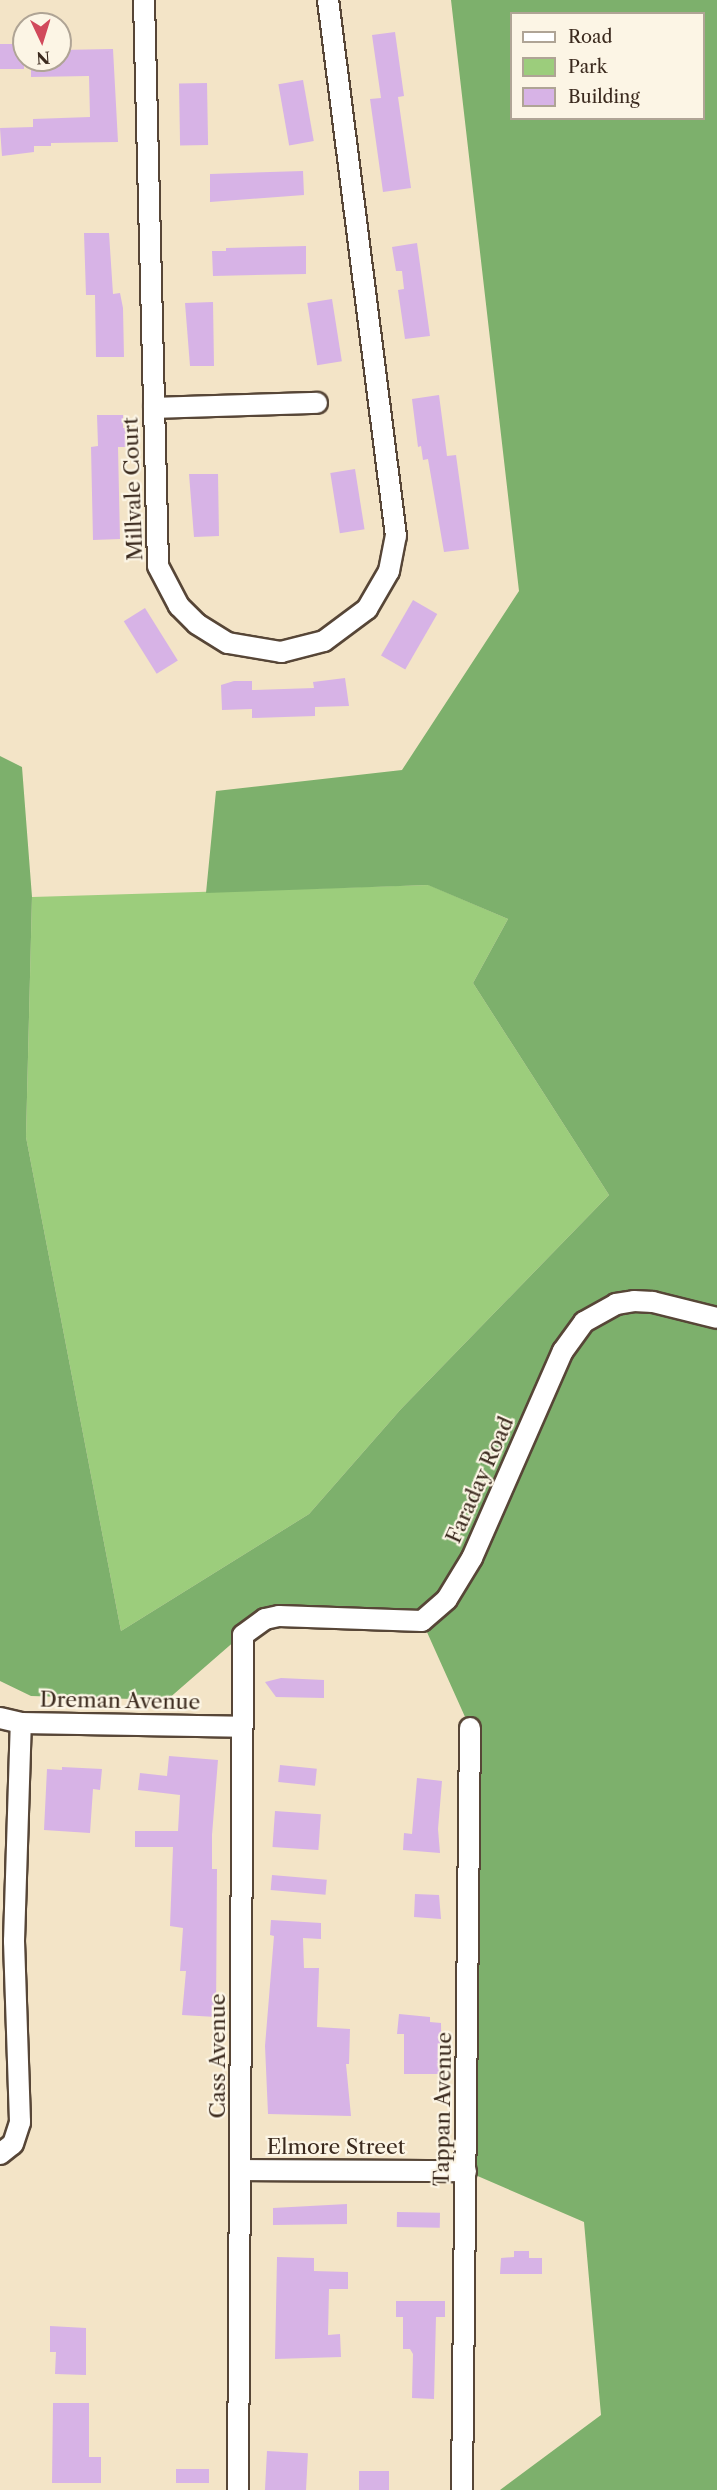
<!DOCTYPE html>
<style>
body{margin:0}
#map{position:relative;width:717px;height:2490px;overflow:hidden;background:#f3e4c7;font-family:"Libre Caslon Text",serif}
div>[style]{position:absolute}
.green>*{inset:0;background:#9ccd7c}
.forest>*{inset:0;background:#7db06c}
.building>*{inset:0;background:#d7b3e6;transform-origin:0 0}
.roads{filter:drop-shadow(2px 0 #574637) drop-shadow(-2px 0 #574637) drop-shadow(0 2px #574637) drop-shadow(0 -2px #574637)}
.minor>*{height:20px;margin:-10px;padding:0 10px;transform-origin:10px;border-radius:10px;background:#fff}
span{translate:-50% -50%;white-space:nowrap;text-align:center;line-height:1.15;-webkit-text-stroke:4.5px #fcf5e5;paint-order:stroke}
.street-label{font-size:21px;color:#3b2a1e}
.legend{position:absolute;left:510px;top:12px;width:195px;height:108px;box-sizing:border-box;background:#fcf5e5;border:2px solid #afa495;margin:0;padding:8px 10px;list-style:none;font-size:18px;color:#3b2a1e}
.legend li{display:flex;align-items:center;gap:12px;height:30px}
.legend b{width:30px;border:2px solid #afa495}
.north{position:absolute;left:12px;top:12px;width:60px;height:60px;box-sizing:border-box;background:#fcf5e5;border:2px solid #afa495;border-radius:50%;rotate:176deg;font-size:16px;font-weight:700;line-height:24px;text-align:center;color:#3b2a1e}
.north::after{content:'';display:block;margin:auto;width:21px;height:27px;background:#d1495b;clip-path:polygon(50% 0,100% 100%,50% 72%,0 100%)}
</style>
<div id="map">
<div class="green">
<div style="clip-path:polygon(429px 885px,508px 919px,473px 983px,609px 1195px,401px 1409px,309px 1514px,121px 1631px,26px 1137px,32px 897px)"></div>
</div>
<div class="forest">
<div style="clip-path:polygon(evenodd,451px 0,717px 0,717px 2490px,500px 2490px,601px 2415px,584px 2222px,466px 2171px,470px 1728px,422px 1621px,252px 1626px,167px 1700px,31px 1696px,0 1681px,0 756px,22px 767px,32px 897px,26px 1137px,121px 1631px,309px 1514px,401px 1409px,609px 1195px,473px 983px,508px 919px,428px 885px,206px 893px,216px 791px,402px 770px,519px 591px,451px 0,512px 14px,704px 14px,704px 118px,512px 118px,512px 14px)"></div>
</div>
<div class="building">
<div style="clip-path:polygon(395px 32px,404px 96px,398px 97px,411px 188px,383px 192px,370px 99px,381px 98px,372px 35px)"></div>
<div style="left:0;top:44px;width:24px;height:25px"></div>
<div style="clip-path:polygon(113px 49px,118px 142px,51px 143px,51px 146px,34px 146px,34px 152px,2px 156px,0 128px,33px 127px,33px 119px,90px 117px,89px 76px,31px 77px,31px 60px,60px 60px,60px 50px)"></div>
<div style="left:303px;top:80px;width:62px;height:25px;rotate:80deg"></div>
<div style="left:207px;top:83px;width:62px;height:28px;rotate:89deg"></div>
<div style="clip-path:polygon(303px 171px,304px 195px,210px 202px,210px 174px)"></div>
<div style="clip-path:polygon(84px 233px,109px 233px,113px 294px,120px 293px,123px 308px,124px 357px,96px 357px,95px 295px,86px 295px)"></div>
<div style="clip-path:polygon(417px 243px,430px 336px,405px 339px,398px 290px,404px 289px,402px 271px,396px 271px,392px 247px)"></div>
<div style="clip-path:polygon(306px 246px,306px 274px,213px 276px,212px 251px,226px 251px,226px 248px)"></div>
<div style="left:332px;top:299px;width:63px;height:25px;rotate:81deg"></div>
<div style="clip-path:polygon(213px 302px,214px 366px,190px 366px,185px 303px)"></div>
<div style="clip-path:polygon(439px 395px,447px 456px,456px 455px,469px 549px,444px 552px,428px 459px,423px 460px,421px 446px,418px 447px,412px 399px)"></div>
<div style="clip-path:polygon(97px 415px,123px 415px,123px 428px,126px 428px,127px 447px,118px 447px,120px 539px,93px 540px,91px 447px,98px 446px)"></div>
<div style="left:355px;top:469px;width:61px;height:25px;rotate:81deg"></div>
<div style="clip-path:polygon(189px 474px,218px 474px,219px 536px,194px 537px)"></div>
<div style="left:413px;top:600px;width:28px;height:64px;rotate:30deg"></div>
<div style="left:145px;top:608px;width:62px;height:25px;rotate:58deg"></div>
<div style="clip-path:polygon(345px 678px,349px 706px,315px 707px,315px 716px,252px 718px,252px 709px,222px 710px,221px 685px,234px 681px,252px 681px,252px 690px,284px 689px,314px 688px,313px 682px)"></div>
<div style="clip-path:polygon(281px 1678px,324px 1680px,324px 1698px,276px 1697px,265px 1682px)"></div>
<div style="clip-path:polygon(169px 1756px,218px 1760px,212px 1835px,212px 1869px,217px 1869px,216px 2017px,182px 2015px,186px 1971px,180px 1971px,183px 1928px,170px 1926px,173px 1847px,135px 1847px,135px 1831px,178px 1831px,180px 1795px,138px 1790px,140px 1773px,167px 1776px)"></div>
<div style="left:280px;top:1765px;width:37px;height:17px;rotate:6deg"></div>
<div style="clip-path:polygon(62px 1767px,102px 1769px,100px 1790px,93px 1789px,90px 1833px,44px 1830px,47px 1769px,62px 1770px)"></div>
<div style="clip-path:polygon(417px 1778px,442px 1781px,438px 1829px,440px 1853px,403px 1850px,404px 1833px,412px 1834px)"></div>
<div style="left:275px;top:1811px;width:46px;height:36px;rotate:4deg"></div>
<div style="left:272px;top:1875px;width:55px;height:15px;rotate:5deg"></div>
<div style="clip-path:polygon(415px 1894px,439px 1895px,441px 1919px,414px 1917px)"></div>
<div style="clip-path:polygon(271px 1920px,321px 1923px,321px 1939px,303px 1938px,304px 1968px,319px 1968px,317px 2027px,350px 2029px,349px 2064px,346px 2064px,351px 2116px,268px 2114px,265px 2046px,274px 1936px,270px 1935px)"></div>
<div style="clip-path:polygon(399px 2014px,430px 2017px,430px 2022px,441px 2023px,442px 2074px,404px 2074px,404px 2034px,397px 2034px)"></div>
<div style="clip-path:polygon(347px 2204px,347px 2224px,273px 2225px,273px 2208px)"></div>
<div style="left:397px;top:2212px;width:43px;height:15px;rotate:1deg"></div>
<div style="clip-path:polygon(514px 2251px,529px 2251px,529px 2258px,542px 2258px,542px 2274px,500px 2274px,501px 2258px,514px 2257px)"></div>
<div style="clip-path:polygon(277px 2257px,314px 2258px,314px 2271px,348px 2272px,348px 2289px,329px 2289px,328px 2335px,340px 2334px,341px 2357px,275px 2359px)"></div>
<div style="clip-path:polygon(396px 2301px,445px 2301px,445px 2317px,436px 2317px,434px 2399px,412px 2398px,413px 2354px,410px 2349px,403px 2349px,403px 2317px,396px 2317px)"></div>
<div style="clip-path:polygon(50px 2326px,86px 2328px,86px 2375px,55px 2374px,56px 2352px,50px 2352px)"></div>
<div style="clip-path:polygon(53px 2403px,89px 2403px,89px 2457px,101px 2457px,101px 2483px,52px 2483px)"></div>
<div style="left:267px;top:2451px;width:41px;height:39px;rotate:3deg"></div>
<div style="left:176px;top:2469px;width:33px;height:14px"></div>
<div style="left:389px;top:2471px;width:19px;height:30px;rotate:90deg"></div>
</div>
<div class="roads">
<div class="minor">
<div style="left:144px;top:0;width:566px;rotate:88.58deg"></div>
<div style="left:158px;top:566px;width:45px;rotate:62.3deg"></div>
<div style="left:179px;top:606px;width:25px;rotate:45deg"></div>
<div style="left:197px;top:624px;width:36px;rotate:32deg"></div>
<div style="left:228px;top:643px;width:54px;rotate:9.6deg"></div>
<div style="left:281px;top:652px;width:44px;rotate:-14.3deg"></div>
<div style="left:324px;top:641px;width:54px;rotate:-36.7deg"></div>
<div style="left:367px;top:609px;width:44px;rotate:-59.9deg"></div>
<div style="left:389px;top:571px;width:36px;rotate:-79deg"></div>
<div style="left:396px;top:536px;width:540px;rotate:-97.23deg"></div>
<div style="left:154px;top:408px;width:163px;rotate:-1.8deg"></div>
<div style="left:0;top:1718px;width:22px;rotate:13deg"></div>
<div style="left:21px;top:1723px;width:220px;rotate:1deg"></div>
<div style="left:0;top:2154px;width:16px;rotate:-38deg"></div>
<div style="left:13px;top:2144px;width:23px;rotate:-72deg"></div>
<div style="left:20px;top:2122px;width:181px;rotate:-91.9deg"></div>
<div style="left:14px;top:1941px;width:218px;rotate:-88.2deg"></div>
<div style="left:242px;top:2170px;width:224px;rotate:0.3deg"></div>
<div style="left:238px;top:2490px;width:855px;rotate:-89.66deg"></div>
<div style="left:243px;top:1635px;width:27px;rotate:-36deg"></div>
<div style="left:265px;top:1619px;width:14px;rotate:-12deg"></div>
<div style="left:279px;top:1616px;width:143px;rotate:2deg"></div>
<div style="left:422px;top:1621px;width:33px;rotate:-41deg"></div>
<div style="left:447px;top:1599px;width:48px;rotate:-58.6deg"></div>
<div style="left:472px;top:1558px;width:226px;rotate:-66.3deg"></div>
<div style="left:563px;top:1351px;width:36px;rotate:-54deg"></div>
<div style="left:584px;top:1322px;width:37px;rotate:-29deg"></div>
<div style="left:616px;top:1304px;width:18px;rotate:-9deg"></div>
<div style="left:634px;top:1301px;width:19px;rotate:3deg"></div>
<div style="left:653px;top:1302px;width:66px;rotate:14deg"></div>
<div style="left:462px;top:2490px;width:762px;rotate:-89.4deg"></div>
</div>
</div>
<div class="street-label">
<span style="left:133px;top:489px;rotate:-92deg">Millvale Court</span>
<span style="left:480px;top:1480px;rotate:-66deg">Faraday Road</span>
<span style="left:120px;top:1701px;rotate:1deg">Dreman Avenue</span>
<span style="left:218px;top:2056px;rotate:-90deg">Cass Avenue</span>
<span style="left:443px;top:2109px;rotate:-89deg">Tappan Avenue</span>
<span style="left:336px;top:2147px">Elmore Street</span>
</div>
<ul class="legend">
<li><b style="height:8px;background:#fff"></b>Road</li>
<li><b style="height:16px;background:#9ccd7c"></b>Park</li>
<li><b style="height:16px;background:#d7b3e6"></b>Building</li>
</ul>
<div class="north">N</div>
</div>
